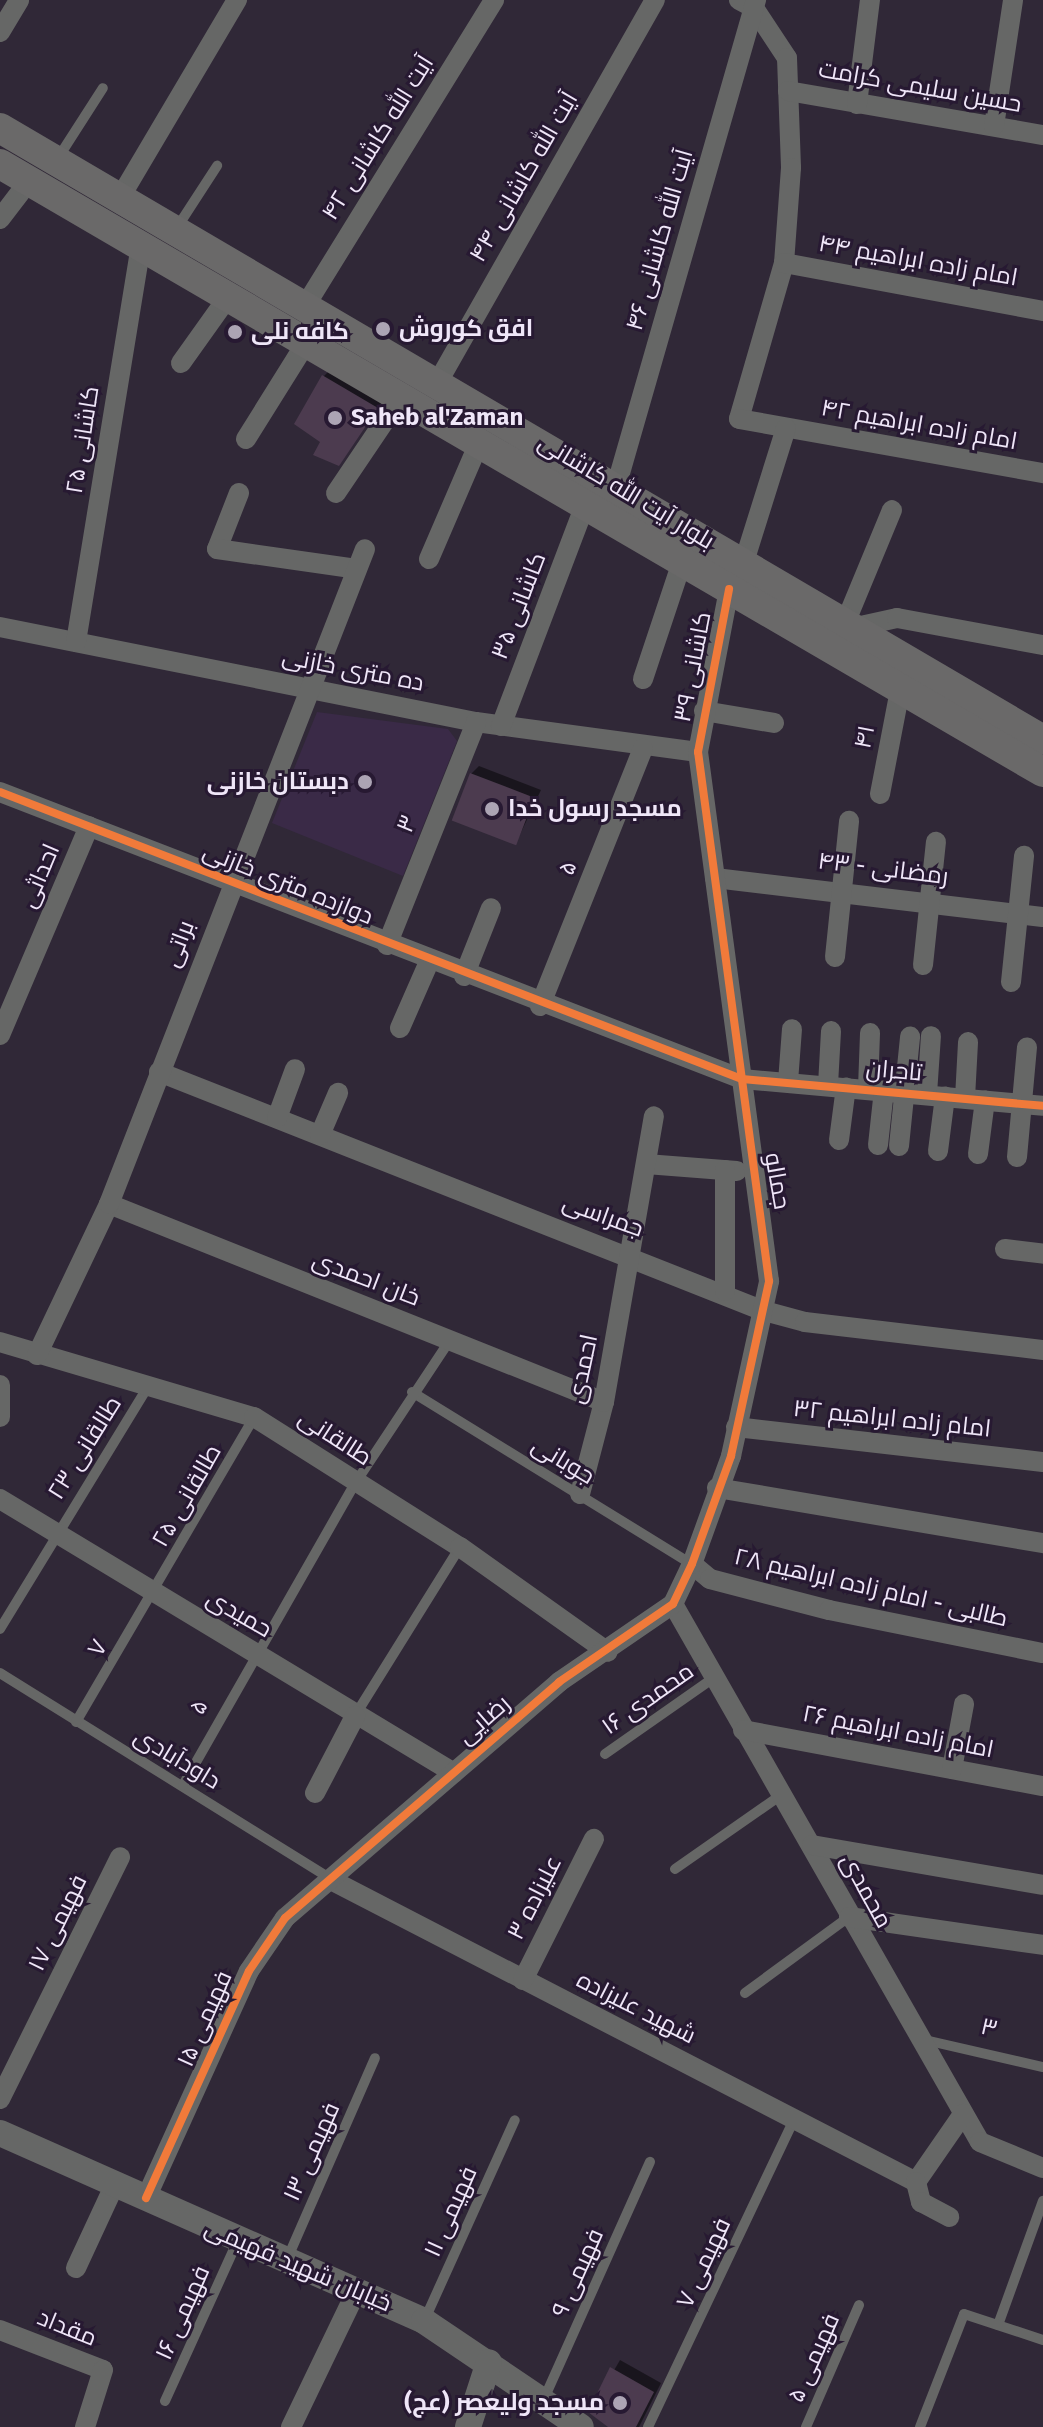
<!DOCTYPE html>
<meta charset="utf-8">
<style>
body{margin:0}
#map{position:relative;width:1043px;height:2427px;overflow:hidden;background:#302837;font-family:"Fira Sans",Cairo,sans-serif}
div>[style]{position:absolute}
.built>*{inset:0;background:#3a2a47}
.shadow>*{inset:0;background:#0007}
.building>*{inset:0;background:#4c3b4f;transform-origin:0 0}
.service>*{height:10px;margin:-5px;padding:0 5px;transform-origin:5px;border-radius:5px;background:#666766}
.minor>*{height:20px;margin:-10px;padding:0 10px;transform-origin:10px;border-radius:10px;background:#666766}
.tertiary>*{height:26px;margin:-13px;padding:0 13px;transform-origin:13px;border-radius:13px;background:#666766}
.secondary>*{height:30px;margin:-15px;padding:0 15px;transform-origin:15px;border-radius:15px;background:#6a6969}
.cycleway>*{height:8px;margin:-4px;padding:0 4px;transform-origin:4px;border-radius:4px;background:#f17a3a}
.dots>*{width:22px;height:22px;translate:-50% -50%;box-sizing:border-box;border:4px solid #271932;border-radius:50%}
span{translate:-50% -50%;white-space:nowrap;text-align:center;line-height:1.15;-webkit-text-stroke:6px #271932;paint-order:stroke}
.street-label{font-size:24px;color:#efe6f8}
.poi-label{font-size:24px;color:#efe6f8;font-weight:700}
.left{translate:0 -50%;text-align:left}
.right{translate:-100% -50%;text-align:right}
</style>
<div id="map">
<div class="built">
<div style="clip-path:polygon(317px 712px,448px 729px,457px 741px,403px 876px,272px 823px)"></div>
</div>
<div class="shadow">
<div style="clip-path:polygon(332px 368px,384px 399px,338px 463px,323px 441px,324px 376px)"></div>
<div style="clip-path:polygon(479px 766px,541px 790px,516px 843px,471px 774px)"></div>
<div style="clip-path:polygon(620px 2360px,661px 2383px,639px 2427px,612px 2427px,590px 2412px)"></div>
</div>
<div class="building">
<div style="clip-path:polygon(322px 375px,378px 408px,339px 466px,313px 455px,320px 442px,294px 424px)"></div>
<div style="left:470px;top:773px;width:69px;height:51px;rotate:21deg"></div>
<div style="clip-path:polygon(610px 2367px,654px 2392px,636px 2427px,608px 2427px,588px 2412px)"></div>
</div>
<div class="service">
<div style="left:58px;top:158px;width:83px;rotate:-57.3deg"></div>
<div style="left:178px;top:226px;width:72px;rotate:-57deg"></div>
<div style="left:412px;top:1392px;width:329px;rotate:31.6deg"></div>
<div style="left:0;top:1629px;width:286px;rotate:-58.6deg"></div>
<div style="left:0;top:1673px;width:390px;rotate:31.9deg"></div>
<div style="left:356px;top:1714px;width:197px;rotate:-58.1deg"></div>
<div style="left:76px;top:1722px;width:353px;rotate:-59.7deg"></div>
<div style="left:605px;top:1754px;width:134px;rotate:-35deg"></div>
<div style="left:183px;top:1785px;width:349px;rotate:-60.3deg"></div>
<div style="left:356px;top:1482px;width:170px;rotate:-56.5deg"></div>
<div style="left:675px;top:1869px;width:133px;rotate:-34.9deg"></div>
<div style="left:745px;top:1993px;width:129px;rotate:-36.2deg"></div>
<div style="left:925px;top:2040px;width:121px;rotate:12.9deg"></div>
<div style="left:288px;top:2257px;width:217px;rotate:-66.4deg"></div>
<div style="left:425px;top:2319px;width:218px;rotate:-65.7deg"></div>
<div style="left:998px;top:2325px;width:132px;rotate:-70.1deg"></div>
<div style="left:165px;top:2401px;width:175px;rotate:-65.6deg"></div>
<div style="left:543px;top:2401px;width:262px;rotate:-65.9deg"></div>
<div style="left:648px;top:2427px;width:342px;rotate:-64.6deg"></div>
<div style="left:806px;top:2427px;width:133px;rotate:-66.5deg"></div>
<div style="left:920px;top:2427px;width:121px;rotate:-68.7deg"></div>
<div style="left:964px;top:2314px;width:83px;rotate:18.2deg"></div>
</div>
<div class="minor">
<div style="left:739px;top:0;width:17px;rotate:28deg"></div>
<div style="left:754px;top:8px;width:60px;rotate:56.6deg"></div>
<div style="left:787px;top:58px;width:110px;rotate:87.9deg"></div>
<div style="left:791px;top:168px;width:95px;rotate:94.2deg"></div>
<div style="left:784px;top:263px;width:162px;rotate:106.1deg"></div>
<div style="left:739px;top:419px;width:309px;rotate:10.1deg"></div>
<div style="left:0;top:32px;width:37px;rotate:-59deg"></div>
<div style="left:788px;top:91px;width:259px;rotate:9.8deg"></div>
<div style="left:857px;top:104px;width:105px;rotate:-82.9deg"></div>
<div style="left:994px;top:126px;width:127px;rotate:-81.4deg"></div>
<div style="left:121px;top:196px;width:228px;rotate:-59.4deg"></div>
<div style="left:0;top:219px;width:48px;rotate:-52.7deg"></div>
<div style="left:784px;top:263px;width:263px;rotate:10.5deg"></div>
<div style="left:307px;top:303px;width:356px;rotate:-58.3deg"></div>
<div style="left:181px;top:363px;width:81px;rotate:-54.5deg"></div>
<div style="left:439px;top:380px;width:437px;rotate:-60.4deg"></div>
<div style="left:246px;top:439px;width:113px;rotate:-58deg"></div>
<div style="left:616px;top:487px;width:507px;rotate:-73.96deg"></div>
<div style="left:239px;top:493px;width:60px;rotate:111.4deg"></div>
<div style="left:217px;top:549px;width:141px;rotate:8.1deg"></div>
<div style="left:336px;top:493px;width:115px;rotate:-56deg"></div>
<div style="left:429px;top:559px;width:126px;rotate:-66.7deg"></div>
<div style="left:744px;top:562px;width:140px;rotate:-72.6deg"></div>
<div style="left:846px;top:621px;width:120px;rotate:-67.5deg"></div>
<div style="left:0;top:627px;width:485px;rotate:11.3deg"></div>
<div style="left:476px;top:722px;width:224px;rotate:7.7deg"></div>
<div style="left:856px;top:627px;width:42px;rotate:-12.4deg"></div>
<div style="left:897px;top:618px;width:148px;rotate:10.5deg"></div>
<div style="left:76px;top:642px;width:401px;rotate:-80.7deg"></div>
<div style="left:643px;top:679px;width:123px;rotate:-71.6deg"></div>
<div style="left:704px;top:711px;width:71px;rotate:9.7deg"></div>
<div style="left:501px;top:726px;width:236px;rotate:-69.2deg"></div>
<div style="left:0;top:792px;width:796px;rotate:21.15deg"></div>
<div style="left:742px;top:1079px;width:302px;rotate:5.1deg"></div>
<div style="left:880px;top:794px;width:106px;rotate:-79.1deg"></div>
<div style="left:715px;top:878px;width:330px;rotate:6.8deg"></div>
<div style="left:387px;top:945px;width:240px;rotate:-68.2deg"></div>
<div style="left:835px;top:957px;width:137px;rotate:-84.1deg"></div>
<div style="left:923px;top:965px;width:124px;rotate:-84deg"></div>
<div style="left:464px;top:976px;width:73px;rotate:-68.3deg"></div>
<div style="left:1011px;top:982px;width:127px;rotate:-84.1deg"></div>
<div style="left:540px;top:1006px;width:277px;rotate:-68.2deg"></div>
<div style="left:400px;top:1028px;width:72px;rotate:-66.3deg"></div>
<div style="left:0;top:1035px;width:227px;rotate:-66.9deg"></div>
<div style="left:159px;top:1072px;width:650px;rotate:21.56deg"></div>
<div style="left:764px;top:1311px;width:42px;rotate:15deg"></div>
<div style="left:805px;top:1322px;width:240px;rotate:6.7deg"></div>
<div style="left:788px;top:1082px;width:53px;rotate:-85.7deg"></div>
<div style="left:828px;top:1085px;width:54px;rotate:-86.8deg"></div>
<div style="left:868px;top:1088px;width:55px;rotate:-87.9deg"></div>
<div style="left:927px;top:1094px;width:58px;rotate:-86.1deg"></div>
<div style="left:965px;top:1098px;width:56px;rotate:-86.9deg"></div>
<div style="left:277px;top:1118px;width:52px;rotate:-69.8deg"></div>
<div style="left:320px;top:1135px;width:46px;rotate:-66.8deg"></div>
<div style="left:839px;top:1140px;width:53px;rotate:-82.5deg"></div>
<div style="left:878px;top:1145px;width:55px;rotate:-83.8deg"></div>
<div style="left:899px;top:1146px;width:110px;rotate:-84.2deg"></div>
<div style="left:938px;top:1151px;width:55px;rotate:-82.7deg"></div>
<div style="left:978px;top:1154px;width:54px;rotate:-82.6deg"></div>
<div style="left:1017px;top:1157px;width:110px;rotate:-84.8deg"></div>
<div style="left:646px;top:1164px;width:91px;rotate:4.4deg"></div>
<div style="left:109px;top:1204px;width:533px;rotate:21.8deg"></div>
<div style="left:1005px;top:1249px;width:38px;rotate:7deg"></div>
<div style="left:725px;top:1291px;width:121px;rotate:-90deg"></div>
<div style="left:0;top:1342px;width:265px;rotate:16.5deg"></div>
<div style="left:254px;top:1417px;width:244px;rotate:32.3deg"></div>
<div style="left:460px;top:1547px;width:181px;rotate:35.4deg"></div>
<div style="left:37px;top:1355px;width:167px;rotate:-64.5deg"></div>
<div style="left:109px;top:1204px;width:703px;rotate:-68.65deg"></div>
<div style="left:0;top:1385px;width:32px;rotate:90deg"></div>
<div style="left:736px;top:1427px;width:309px;rotate:6.5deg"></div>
<div style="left:717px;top:1488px;width:331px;rotate:9.6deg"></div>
<div style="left:580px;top:1494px;width:95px;rotate:-75.4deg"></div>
<div style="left:604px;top:1402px;width:290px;rotate:-80.1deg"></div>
<div style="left:0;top:1499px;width:530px;rotate:31.11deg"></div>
<div style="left:692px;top:1564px;width:23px;rotate:40deg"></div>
<div style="left:710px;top:1579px;width:123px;rotate:14.6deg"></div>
<div style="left:829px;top:1610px;width:218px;rotate:11.4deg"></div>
<div style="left:673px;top:1604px;width:619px;rotate:60.29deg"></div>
<div style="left:980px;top:2142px;width:68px;rotate:22.4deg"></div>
<div style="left:743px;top:1730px;width:305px;rotate:10.6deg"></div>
<div style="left:952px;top:1769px;width:66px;rotate:-79.5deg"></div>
<div style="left:315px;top:1793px;width:87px;rotate:-62.5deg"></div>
<div style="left:812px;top:1845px;width:234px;rotate:9.8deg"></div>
<div style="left:333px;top:1881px;width:656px;rotate:27.31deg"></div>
<div style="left:849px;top:1917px;width:196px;rotate:8.2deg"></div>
<div style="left:523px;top:1980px;width:158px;rotate:-63.3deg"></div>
<div style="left:0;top:2099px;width:270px;rotate:-63.6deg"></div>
<div style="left:916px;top:2182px;width:83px;rotate:-55.3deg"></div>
<div style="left:916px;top:2182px;width:21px;rotate:76deg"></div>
<div style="left:921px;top:2202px;width:32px;rotate:28deg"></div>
<div style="left:146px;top:2198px;width:249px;rotate:-65.6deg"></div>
<div style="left:249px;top:1971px;width:64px;rotate:-55.8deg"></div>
<div style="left:285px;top:1918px;width:362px;rotate:-40.7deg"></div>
<div style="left:559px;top:1682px;width:138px;rotate:-34.4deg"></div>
<div style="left:673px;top:1604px;width:44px;rotate:-64.6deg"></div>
<div style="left:692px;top:1564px;width:115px;rotate:-70.1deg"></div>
<div style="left:731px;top:1456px;width:179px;rotate:-77.7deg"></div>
<div style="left:769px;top:1281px;width:534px;rotate:-97.64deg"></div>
<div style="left:698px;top:752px;width:166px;rotate:-79.2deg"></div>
<div style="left:76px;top:2268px;width:93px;rotate:-65.1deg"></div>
<div style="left:0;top:2330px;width:110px;rotate:21.2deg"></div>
<div style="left:103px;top:2370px;width:60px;rotate:107.5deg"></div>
<div style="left:291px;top:2427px;width:150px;rotate:-64.3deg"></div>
</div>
<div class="tertiary">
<div style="left:0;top:2133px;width:464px;rotate:23.9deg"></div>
<div style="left:424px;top:2321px;width:189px;rotate:34deg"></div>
<div style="left:468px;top:2427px;width:68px;rotate:-72.1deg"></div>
</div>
<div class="secondary">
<div style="left:0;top:128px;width:1209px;rotate:30.4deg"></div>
<div style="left:0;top:164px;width:1207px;rotate:30.24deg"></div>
</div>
<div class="cycleway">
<div style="left:0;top:792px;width:796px;rotate:21.15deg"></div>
<div style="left:742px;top:1079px;width:302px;rotate:5.1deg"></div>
<div style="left:146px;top:2198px;width:249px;rotate:-65.6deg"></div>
<div style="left:249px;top:1971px;width:64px;rotate:-55.8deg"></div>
<div style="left:285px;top:1918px;width:362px;rotate:-40.7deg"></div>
<div style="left:559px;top:1682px;width:138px;rotate:-34.4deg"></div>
<div style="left:673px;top:1604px;width:44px;rotate:-64.6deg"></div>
<div style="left:692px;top:1564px;width:115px;rotate:-70.1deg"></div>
<div style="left:731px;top:1456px;width:179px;rotate:-77.7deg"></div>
<div style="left:769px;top:1281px;width:534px;rotate:-97.64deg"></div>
<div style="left:698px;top:752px;width:166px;rotate:-79.2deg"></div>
</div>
<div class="dots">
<div style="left:383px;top:329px;background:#aca4b4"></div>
<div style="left:235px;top:332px;background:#aca4b4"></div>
<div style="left:335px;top:418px;background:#aca4b4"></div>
<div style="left:365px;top:782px;background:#aca4b4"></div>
<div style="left:492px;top:809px;background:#aca4b4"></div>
<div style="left:620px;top:2403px;background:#aca4b4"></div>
</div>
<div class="street-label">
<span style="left:920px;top:87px;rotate:10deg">حسین سلیمی کرامت</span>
<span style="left:378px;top:138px;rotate:-58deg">آیت الله کاشانی ۴۲</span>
<span style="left:524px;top:177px;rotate:-60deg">آیت الله کاشانی ۴۴</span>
<span style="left:660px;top:240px;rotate:-74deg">آیت الله کاشانی ۴۶</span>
<span style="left:918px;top:261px;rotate:10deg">امام زاده ابراهیم ۴۴</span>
<span style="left:919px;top:425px;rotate:10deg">امام زاده ابراهیم ۴۲</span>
<span style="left:83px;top:440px;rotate:-81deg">کاشانی ۲۵</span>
<span style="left:626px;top:492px;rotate:31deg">بلوار آیت الله کاشانی</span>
<span style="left:519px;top:606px;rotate:-69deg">کاشانی ۳۵</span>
<span style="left:693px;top:667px;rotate:-79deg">کاشانی ۳۹</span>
<span style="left:353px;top:670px;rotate:11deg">ده متری خازنی</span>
<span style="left:865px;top:737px;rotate:-79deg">۴۱</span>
<span style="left:407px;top:824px;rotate:-68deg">۳</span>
<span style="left:568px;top:868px;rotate:-68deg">۵</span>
<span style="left:883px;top:869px;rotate:7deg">رمضانی - ۴۳</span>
<span style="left:40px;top:876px;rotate:-67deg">احداثی</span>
<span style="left:288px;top:884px;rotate:22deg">دوازده متری خازنی</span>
<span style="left:179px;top:944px;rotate:-69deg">براتی</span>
<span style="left:894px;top:1071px;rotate:5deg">تاجران</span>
<span style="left:777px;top:1181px;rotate:80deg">جمالو</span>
<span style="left:603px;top:1216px;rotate:20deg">جمراسی</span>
<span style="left:366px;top:1279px;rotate:21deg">خان احمدی</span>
<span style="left:583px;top:1369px;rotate:-78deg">احمدی</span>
<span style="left:892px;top:1419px;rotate:6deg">امام زاده ابراهیم ۳۲</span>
<span style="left:335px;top:1438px;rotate:33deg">طالقانی</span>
<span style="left:85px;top:1448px;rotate:-58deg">طالقانی ۲۳</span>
<span style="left:563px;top:1461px;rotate:31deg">جوبانی</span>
<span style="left:187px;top:1496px;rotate:-60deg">طالقانی ۲۵</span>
<span style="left:871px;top:1588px;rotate:13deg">طالبی - امام زاده ابراهیم ۲۸</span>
<span style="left:239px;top:1614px;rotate:30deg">حمیدی</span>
<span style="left:98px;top:1648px;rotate:-59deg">۷</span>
<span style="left:648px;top:1699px;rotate:-35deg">محمدی ۱۶</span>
<span style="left:199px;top:1707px;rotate:-60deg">۵</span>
<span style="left:484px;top:1720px;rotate:-41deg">رضایی</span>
<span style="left:898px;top:1732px;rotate:11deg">امام زاده ابراهیم ۲۶</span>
<span style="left:177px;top:1759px;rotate:31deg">داودآبادی</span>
<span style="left:866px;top:1891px;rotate:61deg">محمدی</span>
<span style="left:535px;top:1898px;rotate:-63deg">علیزاده ۳</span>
<span style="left:58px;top:1923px;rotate:-64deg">فهیمی ۱۷</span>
<span style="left:636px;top:2008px;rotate:27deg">شهید علیزاده</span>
<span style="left:205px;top:2019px;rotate:-66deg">فهیمی ۱۵</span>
<span style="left:989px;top:2028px;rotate:13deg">۳</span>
<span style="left:312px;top:2152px;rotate:-66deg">فهیمی ۱۳</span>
<span style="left:451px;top:2212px;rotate:-66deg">فهیمی ۱۱</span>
<span style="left:704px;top:2263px;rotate:-65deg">فهیمی ۷</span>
<span style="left:298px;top:2266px;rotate:23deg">خیابان شهید فهیمی</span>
<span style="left:578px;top:2273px;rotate:-66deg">فهیمی ۹</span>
<span style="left:183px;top:2313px;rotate:-66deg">فهیمی ۱۶</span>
<span style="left:67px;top:2328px;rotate:22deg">مقداد</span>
<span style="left:814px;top:2358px;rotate:-66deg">فهیمی ۵</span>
</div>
<div class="poi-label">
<span class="left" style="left:399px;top:329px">افق کوروش</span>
<span class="left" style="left:251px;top:332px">کافه نلی</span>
<span class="left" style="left:351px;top:418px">Saheb al'Zaman</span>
<span class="right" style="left:349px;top:782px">دبستان خازنی</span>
<span class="left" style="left:508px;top:809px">مسجد رسول خدا</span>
<span class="right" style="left:604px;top:2403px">مسجد ولیعصر (عج)</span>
</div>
</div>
